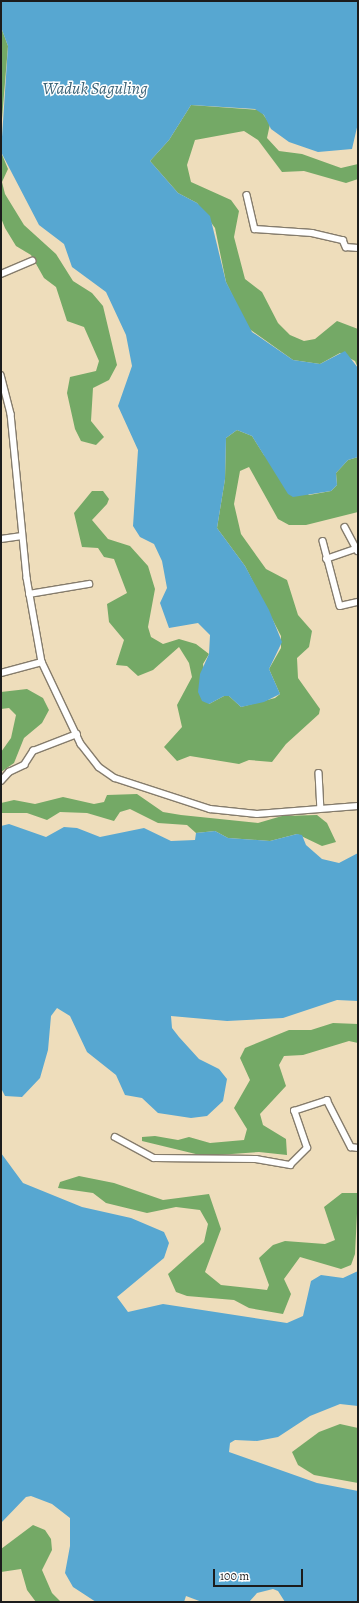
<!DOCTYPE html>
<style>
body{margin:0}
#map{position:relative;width:359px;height:1603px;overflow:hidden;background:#edb;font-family:Alegreya,serif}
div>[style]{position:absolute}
.forest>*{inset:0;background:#74a966}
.water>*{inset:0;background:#57a7d1}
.roads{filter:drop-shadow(1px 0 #857c6c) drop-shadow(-1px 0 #857c6c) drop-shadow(0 1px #857c6c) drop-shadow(0 -1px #857c6c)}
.minor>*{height:5.5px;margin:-2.75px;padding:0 2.75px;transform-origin:2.75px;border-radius:2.75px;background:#fff}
span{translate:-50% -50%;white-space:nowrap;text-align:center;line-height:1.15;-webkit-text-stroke:3px #fff;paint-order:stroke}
.water-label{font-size:17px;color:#3a6276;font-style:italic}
.frame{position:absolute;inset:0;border:2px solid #1c1c1c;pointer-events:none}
.scale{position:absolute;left:213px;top:1569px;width:90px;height:18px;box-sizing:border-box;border:2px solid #1c1c1c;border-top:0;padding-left:5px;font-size:12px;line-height:14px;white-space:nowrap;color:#1c1c1c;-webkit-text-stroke:3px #fff;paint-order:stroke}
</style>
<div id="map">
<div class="forest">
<div style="clip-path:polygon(1px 27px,8px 46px,1px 131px)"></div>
<div style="clip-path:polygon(191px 105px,260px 110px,270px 124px,267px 138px,279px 151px,302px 154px,341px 168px,358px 164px,358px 179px,346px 183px,304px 171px,282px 172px,258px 140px,244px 131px,195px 140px,187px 165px,191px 182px,231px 200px,239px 211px,234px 237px,245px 279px,262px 292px,278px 323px,290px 335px,304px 341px,315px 339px,337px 321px,358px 329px,358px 368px,355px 361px,340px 353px,320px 364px,293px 360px,248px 328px,226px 282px,215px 228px,197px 203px,178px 193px,150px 161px,169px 140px)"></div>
<div style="clip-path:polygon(1px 152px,8px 169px,2px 182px,5px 194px,24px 225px,56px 254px,73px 281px,92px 293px,103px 306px,117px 365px,109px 380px,93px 388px,91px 421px,104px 437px,96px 445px,81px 441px,75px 429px,67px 393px,70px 377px,96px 371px,99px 361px,84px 327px,67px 321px,56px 287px,44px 278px,31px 255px,16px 246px,5px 228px,1px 218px)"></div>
<div style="clip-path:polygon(237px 430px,252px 436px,264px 455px,309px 495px,331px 491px,337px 485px,336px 473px,348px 460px,358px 457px,358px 512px,306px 525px,289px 525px,278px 519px,249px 467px,240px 471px,234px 504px,241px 534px,266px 569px,287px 580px,298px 615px,312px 631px,309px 647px,297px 658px,298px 678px,320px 709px,319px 714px,286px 744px,272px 762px,249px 760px,239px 764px,190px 756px,177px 761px,164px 747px,182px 727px,177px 705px,192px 677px,189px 663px,179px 647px,153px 670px,138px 676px,127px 666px,116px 665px,124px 640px,109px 622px,107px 604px,127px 593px,114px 559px,104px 557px,98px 548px,82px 547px,74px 513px,92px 491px,103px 491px,109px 499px,107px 504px,92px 520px,108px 539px,130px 546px,148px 566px,155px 589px,148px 627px,151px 637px,163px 644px,179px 639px,196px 644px,209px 654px,203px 664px,209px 704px,224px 696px,229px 696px,241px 707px,275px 698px,280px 694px,269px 669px,281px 648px,281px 636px,245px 566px,217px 528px,225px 479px,226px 438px)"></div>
<div style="clip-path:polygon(27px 689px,43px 698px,49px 710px,42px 723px,24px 738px,14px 763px,1px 772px,1px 752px,11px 738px,16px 715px,9px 708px,1px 709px,1px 692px)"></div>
<div style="clip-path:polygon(137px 794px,163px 812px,181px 815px,258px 823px,282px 816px,317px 815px,327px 823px,336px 842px,322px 846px,297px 834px,270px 841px,228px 838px,215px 831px,196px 833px,187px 825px,158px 823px,130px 809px,120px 812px,114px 821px,87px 813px,60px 812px,47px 820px,27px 813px,1px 813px,1px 803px,14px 800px,35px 804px,63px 797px,94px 804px,104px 802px,107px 795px)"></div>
<div style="clip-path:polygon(333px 1023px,358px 1024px,358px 1043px,349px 1041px,303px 1055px,284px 1056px,279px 1065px,286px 1086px,260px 1114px,263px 1125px,286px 1139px,287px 1155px,259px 1152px,204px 1156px,142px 1141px,142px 1137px,155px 1136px,178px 1140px,189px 1137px,210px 1143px,244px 1140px,247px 1129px,234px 1108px,250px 1080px,240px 1058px,245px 1048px,289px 1030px,311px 1030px)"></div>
<div style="clip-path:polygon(79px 1176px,114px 1183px,163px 1200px,209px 1194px,221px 1229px,205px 1272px,221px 1285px,267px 1290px,269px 1285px,259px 1258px,273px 1245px,285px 1241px,325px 1244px,335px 1240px,324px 1207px,342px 1193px,358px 1193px,355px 1254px,351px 1265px,341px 1269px,300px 1257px,284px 1279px,291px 1294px,283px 1314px,249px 1308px,234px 1300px,187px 1296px,176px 1292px,168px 1274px,204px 1242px,208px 1224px,200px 1210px,176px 1207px,147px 1213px,106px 1203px,93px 1193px,58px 1188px,60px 1182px)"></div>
<div style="clip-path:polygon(340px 1424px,358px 1428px,358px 1483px,314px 1475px,298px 1465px,292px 1452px,319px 1432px)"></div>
<div style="clip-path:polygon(33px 1525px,45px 1530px,51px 1539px,52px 1550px,42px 1570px,52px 1593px,61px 1602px,36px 1602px,27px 1590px,21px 1569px,1px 1572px,1px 1549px)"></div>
</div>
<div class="water">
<div style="clip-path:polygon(1px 1px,358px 1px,358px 123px,352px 149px,318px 152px,289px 142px,271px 129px,264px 115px,255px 109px,191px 105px,169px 140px,150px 161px,178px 193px,197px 203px,210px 216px,226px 282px,252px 332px,293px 360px,320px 364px,345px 351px,358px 368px,358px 457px,348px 460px,336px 473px,337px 485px,331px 491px,293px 497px,288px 494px,252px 436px,237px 430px,226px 438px,225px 479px,217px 528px,245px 566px,269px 610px,282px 642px,269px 669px,280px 694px,264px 702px,241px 707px,229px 696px,224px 696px,209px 704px,202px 701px,198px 692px,200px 674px,209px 654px,210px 635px,198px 623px,169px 628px,160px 603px,167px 588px,162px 561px,154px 544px,140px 537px,133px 526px,138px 450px,118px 406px,132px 366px,126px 335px,106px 292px,72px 267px,64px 244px,39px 225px,1px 152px,8px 46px,1px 27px)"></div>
<div style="clip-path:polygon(9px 824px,46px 837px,64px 827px,77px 828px,100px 837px,144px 828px,171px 841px,195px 840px,196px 833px,215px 831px,228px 838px,270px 841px,297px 834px,302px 835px,306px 845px,322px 859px,339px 863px,358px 853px,358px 1001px,337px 1000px,283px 1018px,227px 1021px,171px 1016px,172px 1028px,179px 1037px,199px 1059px,219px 1069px,227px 1079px,223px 1101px,207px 1116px,191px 1118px,158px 1113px,142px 1098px,125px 1095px,116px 1075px,87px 1052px,70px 1016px,57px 1008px,51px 1016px,48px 1050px,40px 1078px,22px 1097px,5px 1096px,1px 1088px,1px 826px)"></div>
<div style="clip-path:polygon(1px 1153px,23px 1183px,82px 1207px,131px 1218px,164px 1232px,169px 1243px,164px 1258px,117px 1297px,128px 1312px,163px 1304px,287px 1323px,303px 1316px,311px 1281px,321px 1275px,343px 1278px,358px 1271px,358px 1406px,340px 1404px,310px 1416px,278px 1437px,257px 1441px,235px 1440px,230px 1443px,229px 1452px,317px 1483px,358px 1491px,358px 1602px,285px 1602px,278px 1591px,273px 1589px,257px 1593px,249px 1602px,202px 1602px,186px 1596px,184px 1602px,96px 1602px,73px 1587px,65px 1573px,70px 1546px,70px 1518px,52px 1504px,31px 1496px,26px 1497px,1px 1523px)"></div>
</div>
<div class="roads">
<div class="minor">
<div style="left:247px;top:195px;width:35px;rotate:77deg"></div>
<div style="left:255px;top:229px;width:57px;rotate:4deg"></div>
<div style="left:312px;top:233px;width:32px;rotate:13deg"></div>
<div style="left:343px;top:240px;width:8px;rotate:67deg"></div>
<div style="left:346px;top:247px;width:12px;rotate:5deg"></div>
<div style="left:1px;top:274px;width:34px;rotate:-23deg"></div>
<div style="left:1px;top:375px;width:40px;rotate:75.6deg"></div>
<div style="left:11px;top:414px;width:165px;rotate:84.4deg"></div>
<div style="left:27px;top:578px;width:85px;rotate:79.9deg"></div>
<div style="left:42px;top:662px;width:91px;rotate:64.6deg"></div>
<div style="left:81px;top:744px;width:29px;rotate:52deg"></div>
<div style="left:99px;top:767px;width:19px;rotate:35deg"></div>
<div style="left:115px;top:778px;width:100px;rotate:18.1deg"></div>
<div style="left:210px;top:809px;width:47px;rotate:6.1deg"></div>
<div style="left:257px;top:814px;width:101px;rotate:-4.5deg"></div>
<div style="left:345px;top:527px;width:27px;rotate:62deg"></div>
<div style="left:1px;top:539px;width:21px;rotate:-8deg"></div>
<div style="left:323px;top:541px;width:67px;rotate:75.3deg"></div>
<div style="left:340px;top:606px;width:18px;rotate:-13deg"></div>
<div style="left:326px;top:559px;width:34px;rotate:-19deg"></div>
<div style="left:29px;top:594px;width:61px;rotate:-9.5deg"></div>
<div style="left:1px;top:673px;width:42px;rotate:-15deg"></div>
<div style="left:319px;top:773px;width:34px;rotate:87deg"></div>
<div style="left:1px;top:781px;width:12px;rotate:-48deg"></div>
<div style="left:9px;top:772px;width:17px;rotate:-25deg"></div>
<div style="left:24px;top:765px;width:17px;rotate:-57deg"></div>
<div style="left:33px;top:751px;width:47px;rotate:-21.1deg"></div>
<div style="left:115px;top:1137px;width:44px;rotate:28.3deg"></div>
<div style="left:154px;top:1158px;width:102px;rotate:0.6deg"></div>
<div style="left:256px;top:1159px;width:35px;rotate:10deg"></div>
<div style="left:290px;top:1165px;width:24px;rotate:-45deg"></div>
<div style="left:307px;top:1148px;width:39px;rotate:-109deg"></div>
<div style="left:294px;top:1111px;width:35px;rotate:-18deg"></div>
<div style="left:327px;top:1100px;width:53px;rotate:62.9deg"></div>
<div style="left:351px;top:1147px;width:7px;rotate:8deg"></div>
</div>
</div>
<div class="water-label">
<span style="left:95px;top:89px">Waduk Saguling</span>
</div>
<div class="frame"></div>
<div class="scale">100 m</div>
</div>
